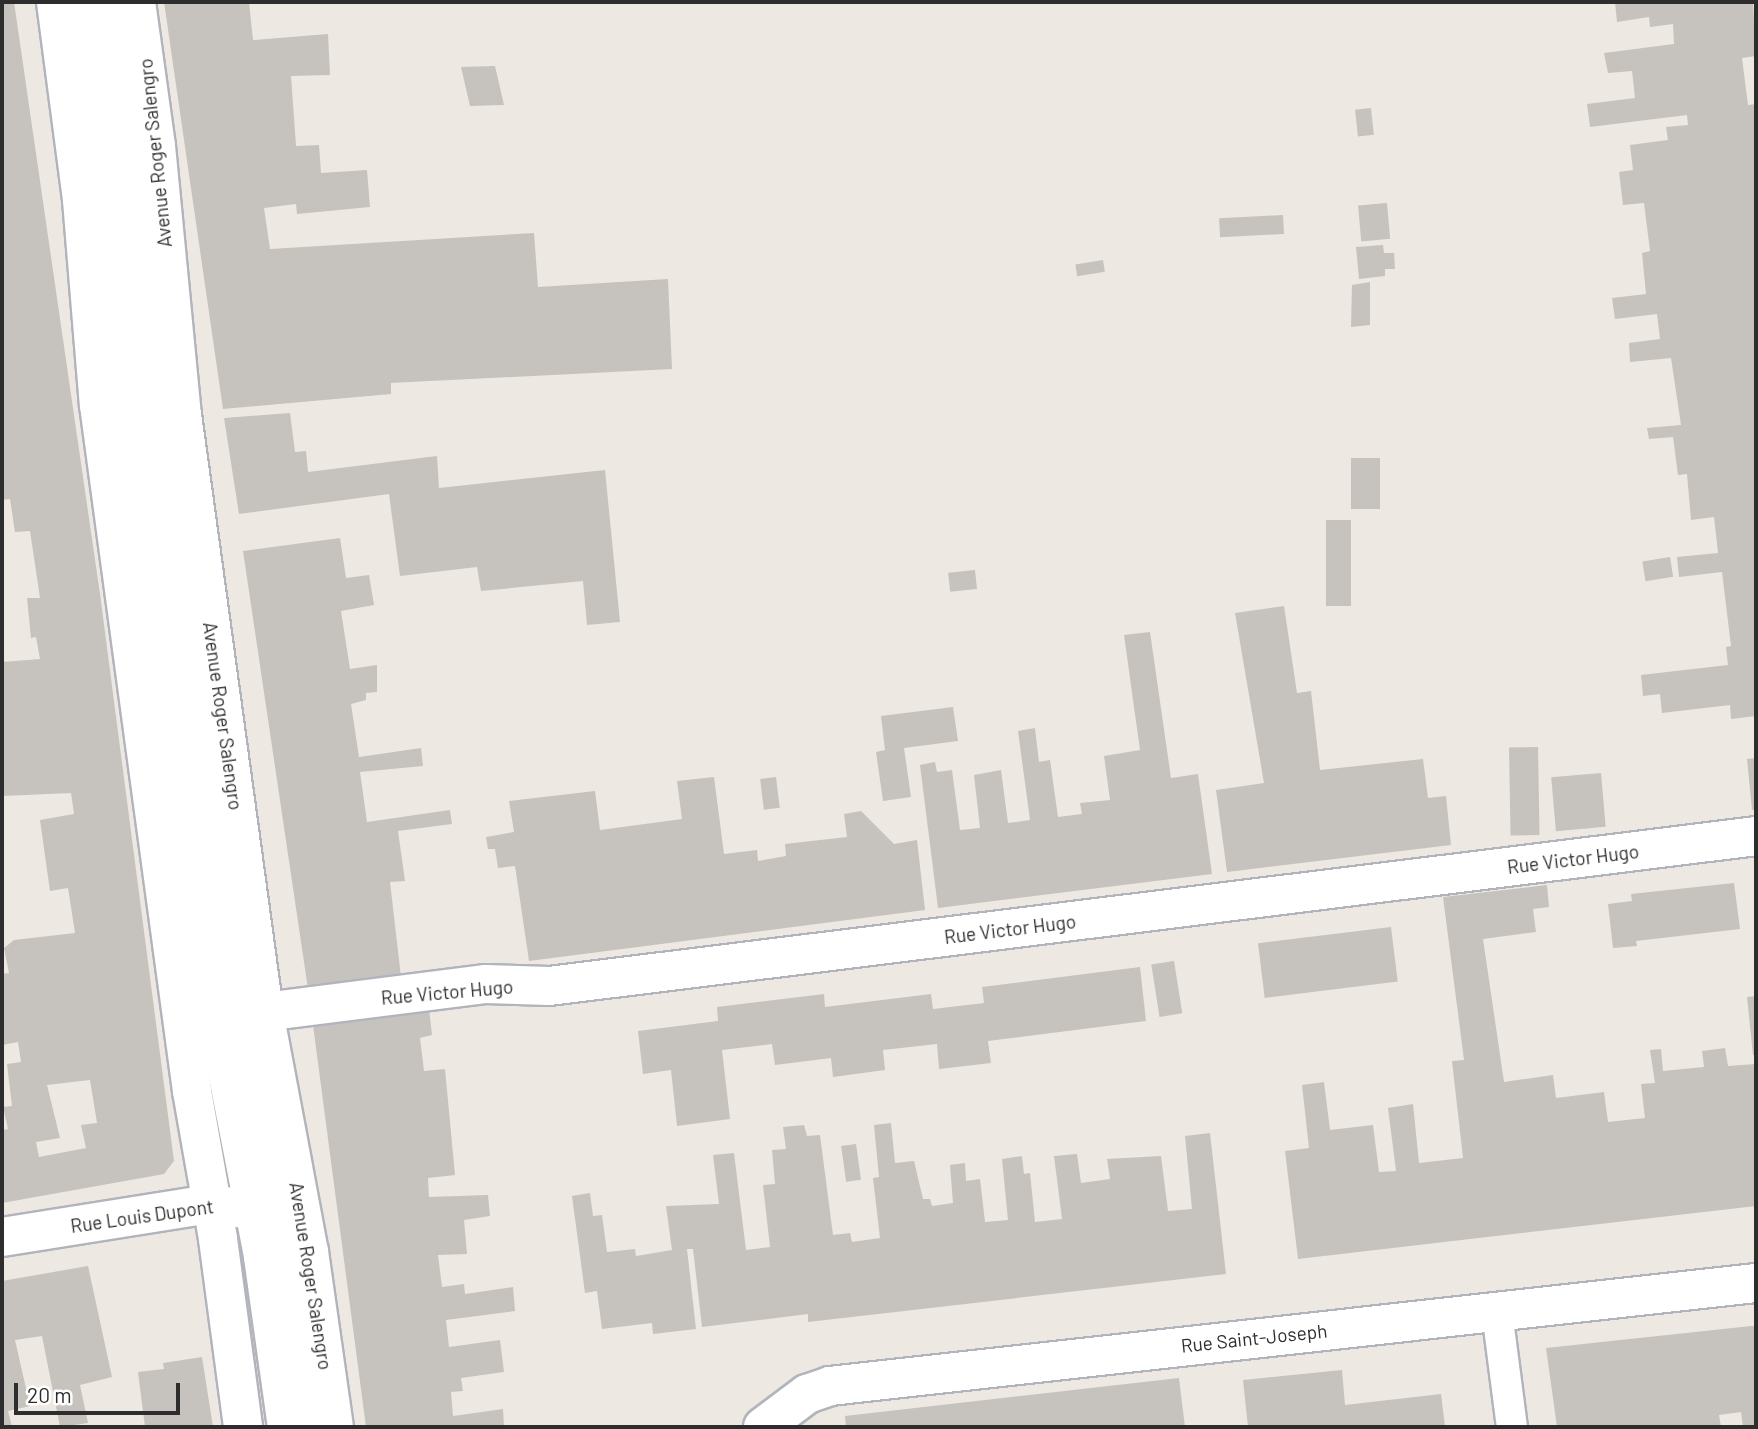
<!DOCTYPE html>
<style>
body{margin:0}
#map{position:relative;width:1758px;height:1429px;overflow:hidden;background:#ede8e2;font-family:Barlow,sans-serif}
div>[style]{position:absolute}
.building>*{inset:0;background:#c6c2bd;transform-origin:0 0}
.roads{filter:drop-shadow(2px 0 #b2b4bc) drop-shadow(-2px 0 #b2b4bc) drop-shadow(0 2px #b2b4bc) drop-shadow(0 -2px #b2b4bc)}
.service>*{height:30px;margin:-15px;padding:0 15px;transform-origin:15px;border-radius:15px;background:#fff}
.minor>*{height:38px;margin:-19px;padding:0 19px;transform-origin:19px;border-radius:19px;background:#fff}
.secondary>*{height:38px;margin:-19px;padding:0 19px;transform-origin:19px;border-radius:19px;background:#fff}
span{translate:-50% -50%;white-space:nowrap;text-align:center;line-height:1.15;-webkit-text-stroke:7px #fff;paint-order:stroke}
.street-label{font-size:19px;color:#2d2d2d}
.frame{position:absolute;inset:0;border:4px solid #2d2d2d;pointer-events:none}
.scale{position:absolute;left:14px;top:1383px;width:166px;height:32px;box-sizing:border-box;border:4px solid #2d2d2d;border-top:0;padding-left:9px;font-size:21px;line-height:24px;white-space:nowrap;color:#2d2d2d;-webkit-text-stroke:5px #fff;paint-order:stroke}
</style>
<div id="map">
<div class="building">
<div style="clip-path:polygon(evenodd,2px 2px,14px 2px,100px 594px,174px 1161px,164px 1174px,2px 1203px,2px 1130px,8px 1129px,3px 1107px,12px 1106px,7px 1064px,21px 1062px,18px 1042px,2px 1045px,2px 974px,9px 973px,4px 948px,14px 940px,75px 933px,68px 888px,50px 891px,40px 820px,74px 814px,71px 793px,2px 796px,2px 662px,40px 659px,36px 637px,31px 638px,27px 598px,40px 598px,30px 531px,15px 532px,10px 499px,2px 500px,2px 2px,90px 1080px,97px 1123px,81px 1125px,86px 1148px,39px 1157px,36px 1142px,60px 1138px,47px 1085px,90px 1080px)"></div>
<div style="clip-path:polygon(164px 2px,249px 2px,253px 40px,328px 34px,330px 75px,291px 76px,296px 146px,319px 145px,321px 173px,367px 170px,370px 207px,297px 214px,296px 204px,264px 208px,270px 249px,534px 233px,538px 287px,668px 279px,672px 369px,391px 383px,391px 394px,223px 409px)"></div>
<div style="clip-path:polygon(1615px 2px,1753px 2px,1756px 56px,1742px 58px,1748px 105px,1756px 104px,1756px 716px,1731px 719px,1730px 705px,1662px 713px,1660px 694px,1643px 696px,1641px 675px,1728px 665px,1726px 647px,1731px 646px,1722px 572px,1679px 577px,1677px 557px,1718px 553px,1714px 517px,1691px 520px,1687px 474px,1678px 475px,1673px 437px,1649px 439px,1647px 428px,1681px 425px,1671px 358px,1630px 362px,1629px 343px,1660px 339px,1657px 314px,1615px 319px,1612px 298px,1646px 294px,1642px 253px,1650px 251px,1644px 203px,1623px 205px,1619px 172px,1633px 170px,1630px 145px,1668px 140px,1666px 127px,1688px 125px,1687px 115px,1590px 127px,1587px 104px,1635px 98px,1632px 71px,1608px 73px,1604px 53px,1674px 44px,1673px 24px,1650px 27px,1649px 17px,1617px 22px)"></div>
<div style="clip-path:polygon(495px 66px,504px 105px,470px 106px,461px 67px)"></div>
<div style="left:1371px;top:108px;width:27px;height:16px;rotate:84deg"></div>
<div style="left:1387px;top:203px;width:36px;height:29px;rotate:85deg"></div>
<div style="left:1283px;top:215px;width:19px;height:64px;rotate:87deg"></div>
<div style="clip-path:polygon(1383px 245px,1384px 253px,1394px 253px,1395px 269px,1385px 269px,1385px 276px,1359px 279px,1356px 247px)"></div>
<div style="left:1103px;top:260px;width:12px;height:28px;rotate:81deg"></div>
<div style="clip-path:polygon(1370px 282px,1370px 325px,1351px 327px,1352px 285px)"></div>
<div style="clip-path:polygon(290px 413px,295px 452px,306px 451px,308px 472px,437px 456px,439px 488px,605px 470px,620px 622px,587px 625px,583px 581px,481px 591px,477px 567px,400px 576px,389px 494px,239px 514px,224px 418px)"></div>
<div style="left:1380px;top:458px;width:51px;height:29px;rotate:90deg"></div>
<div style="left:1351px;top:520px;width:86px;height:25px;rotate:90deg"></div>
<div style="clip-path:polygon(340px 538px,346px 578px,369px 575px,374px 605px,341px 611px,350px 669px,377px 665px,377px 692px,366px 693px,366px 700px,351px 704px,359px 757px,421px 748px,423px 766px,360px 772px,367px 822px,450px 810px,452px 824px,398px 831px,405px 881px,390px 882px,401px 977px,308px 989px,243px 551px)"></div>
<div style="left:1670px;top:557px;width:20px;height:28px;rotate:81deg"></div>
<div style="left:975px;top:570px;width:19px;height:27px;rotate:84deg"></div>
<div style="clip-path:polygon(1284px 606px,1297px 693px,1311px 691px,1320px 770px,1423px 759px,1428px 798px,1446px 796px,1451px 845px,1227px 872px,1216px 790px,1264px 783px,1235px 613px)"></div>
<div style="clip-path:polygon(1150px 632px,1171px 778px,1198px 774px,1212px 874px,938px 908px,920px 765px,935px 762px,937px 772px,952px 770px,960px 830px,980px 828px,974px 775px,1001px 770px,1008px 823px,1030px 820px,1018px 731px,1035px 728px,1039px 762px,1050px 760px,1058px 817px,1082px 814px,1080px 803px,1110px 800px,1104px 756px,1140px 750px,1124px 635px)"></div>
<div style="clip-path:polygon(953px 707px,958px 741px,904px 748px,911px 797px,883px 801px,876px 752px,885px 750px,881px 716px)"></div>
<div style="left:1538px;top:747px;width:88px;height:29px;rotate:89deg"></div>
<div style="clip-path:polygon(1756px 758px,1756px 810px,1752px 810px,1747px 759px)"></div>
<div style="left:1601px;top:773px;width:54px;height:50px;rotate:85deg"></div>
<div style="clip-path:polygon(714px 777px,724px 854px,757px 850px,758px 861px,786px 856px,785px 844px,847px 837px,844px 814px,861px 811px,894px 844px,917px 840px,925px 910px,529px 961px,515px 866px,498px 868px,495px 849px,488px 849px,486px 837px,514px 832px,509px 801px,595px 791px,600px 830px,682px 819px,677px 781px)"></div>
<div style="left:776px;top:777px;width:31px;height:16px;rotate:83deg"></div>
<div style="clip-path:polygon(1734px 883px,1740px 929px,1636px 941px,1637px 946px,1613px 948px,1608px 904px,1632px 901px,1631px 894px)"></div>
<div style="clip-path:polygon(1547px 885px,1549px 907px,1533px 909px,1536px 932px,1483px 939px,1504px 1082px,1553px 1075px,1556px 1098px,1604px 1092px,1608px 1122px,1645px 1118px,1641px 1084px,1655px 1083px,1650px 1050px,1661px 1049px,1663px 1071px,1704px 1067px,1702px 1051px,1725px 1048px,1728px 1066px,1756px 1064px,1756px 1206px,1298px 1259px,1285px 1151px,1309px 1148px,1302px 1085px,1324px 1082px,1330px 1130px,1373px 1125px,1379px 1172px,1396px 1171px,1388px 1108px,1413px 1104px,1419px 1163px,1463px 1158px,1452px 1061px,1464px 1060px,1443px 897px)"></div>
<div style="left:1391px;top:927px;width:55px;height:134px;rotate:83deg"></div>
<div style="left:1174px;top:961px;width:53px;height:23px;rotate:81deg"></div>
<div style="clip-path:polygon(1140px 967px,1146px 1021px,988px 1041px,991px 1063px,939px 1069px,937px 1044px,883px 1050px,885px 1070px,833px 1077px,831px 1058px,775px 1065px,772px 1044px,722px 1050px,730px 1119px,677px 1126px,671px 1070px,643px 1074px,638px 1031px,718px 1021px,717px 1007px,824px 994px,825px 1007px,931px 994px,933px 1009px,984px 1003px,982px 987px)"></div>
<div style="clip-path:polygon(1756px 996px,1756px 1055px,1753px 1055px,1747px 997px)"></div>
<div style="clip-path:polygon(429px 1009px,432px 1035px,420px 1038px,424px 1071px,445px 1069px,455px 1175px,428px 1178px,429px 1197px,488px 1195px,490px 1216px,464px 1220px,467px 1254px,438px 1255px,442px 1287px,464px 1284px,465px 1294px,513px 1287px,515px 1311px,446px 1320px,449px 1347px,500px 1340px,504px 1372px,461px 1378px,463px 1391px,451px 1392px,453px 1416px,503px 1409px,504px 1427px,366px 1427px,313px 1025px)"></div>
<div style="clip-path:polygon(891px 1123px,895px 1163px,914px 1161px,923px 1199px,930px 1199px,932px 1206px,953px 1203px,950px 1165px,965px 1163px,966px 1181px,980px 1179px,985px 1222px,1008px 1220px,1002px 1159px,1022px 1156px,1024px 1174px,1030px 1173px,1035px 1222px,1062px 1219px,1054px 1156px,1077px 1154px,1081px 1183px,1110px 1179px,1107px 1159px,1161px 1156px,1168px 1211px,1192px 1209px,1185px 1136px,1210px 1133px,1226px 1274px,808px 1322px,808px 1314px,702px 1327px,693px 1249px,687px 1249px,696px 1329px,653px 1334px,652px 1323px,602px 1329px,597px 1291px,585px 1293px,572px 1196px,590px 1193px,593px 1216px,602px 1215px,607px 1252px,635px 1249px,636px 1256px,672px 1250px,666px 1206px,719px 1204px,713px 1155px,734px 1153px,746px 1250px,770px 1247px,763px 1185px,775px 1184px,772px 1150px,786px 1149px,783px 1127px,804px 1125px,807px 1136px,820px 1135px,833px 1235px,850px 1233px,852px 1242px,880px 1238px,873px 1178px,879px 1177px,874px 1125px)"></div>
<div style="left:856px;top:1144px;width:36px;height:15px;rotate:82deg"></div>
<div style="clip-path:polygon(88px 1266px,112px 1377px,80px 1385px,88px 1423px,60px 1427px,42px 1336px,15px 1340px,30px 1406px,8px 1411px,12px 1427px,2px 1427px,2px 1281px)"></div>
<div style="clip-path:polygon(1751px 1326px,1756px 1326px,1756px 1427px,1743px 1427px,1741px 1412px,1719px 1415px,1721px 1427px,1557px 1427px,1546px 1348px)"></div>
<div style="clip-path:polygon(202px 1357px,213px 1427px,145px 1427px,138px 1372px,164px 1369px,163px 1363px)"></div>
<div style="clip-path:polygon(1342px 1370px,1345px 1405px,1441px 1394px,1445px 1427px,1248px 1427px,1243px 1380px)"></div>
<div style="clip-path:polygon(1179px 1378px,1185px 1427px,846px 1427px,845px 1416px)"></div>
</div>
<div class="roads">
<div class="service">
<div style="left:86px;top:2px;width:430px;rotate:84deg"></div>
<div style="left:131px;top:430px;width:574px;rotate:82.19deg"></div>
<div style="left:209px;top:999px;width:263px;rotate:79deg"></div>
<div style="left:259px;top:1257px;width:172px;rotate:82deg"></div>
<div style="left:109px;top:2px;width:165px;rotate:82.4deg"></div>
<div style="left:131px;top:166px;width:269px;rotate:85.3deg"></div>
<div style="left:153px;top:434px;width:567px;rotate:81.98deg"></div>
<div style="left:232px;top:995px;width:229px;rotate:78.9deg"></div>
<div style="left:276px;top:1220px;width:209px;rotate:81.5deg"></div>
<div style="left:1497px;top:1312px;width:116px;rotate:82.6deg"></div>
</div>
<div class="minor">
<div style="left:264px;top:1012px;width:224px;rotate:-7.2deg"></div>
<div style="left:486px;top:984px;width:63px;rotate:1.8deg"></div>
<div style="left:549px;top:986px;width:1216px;rotate:-7.08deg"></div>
<div style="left:2px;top:1237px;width:212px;rotate:-9deg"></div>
<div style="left:211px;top:1204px;width:40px;rotate:8.5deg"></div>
<div style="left:251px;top:1210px;width:27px;rotate:22deg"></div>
<div style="left:276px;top:1220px;width:46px;rotate:44.1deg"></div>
<div style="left:763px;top:1427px;width:55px;rotate:-36.9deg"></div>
<div style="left:807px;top:1394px;width:24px;rotate:-19deg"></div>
<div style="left:830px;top:1386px;width:932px;rotate:-6.35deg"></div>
</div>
<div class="secondary">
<div style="left:56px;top:2px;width:200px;rotate:82.5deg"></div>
<div style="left:82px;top:200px;width:206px;rotate:85.3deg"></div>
<div style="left:99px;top:405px;width:692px;rotate:82.28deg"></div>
<div style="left:192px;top:1091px;width:150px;rotate:80deg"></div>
<div style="left:218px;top:1239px;width:190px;rotate:82.4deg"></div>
<div style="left:136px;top:2px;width:145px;rotate:82.1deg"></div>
<div style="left:156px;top:146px;width:270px;rotate:84.5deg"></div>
<div style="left:182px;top:415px;width:603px;rotate:82.18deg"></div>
<div style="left:264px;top:1012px;width:244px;rotate:79.4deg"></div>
<div style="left:309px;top:1252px;width:177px;rotate:81.9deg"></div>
</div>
</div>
<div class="street-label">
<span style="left:155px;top:153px;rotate:-96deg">Avenue Roger Salengro</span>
<span style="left:223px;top:716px;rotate:82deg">Avenue Roger Salengro</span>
<span style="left:1573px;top:859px;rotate:-7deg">Rue Victor Hugo</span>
<span style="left:1010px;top:929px;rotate:-7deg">Rue Victor Hugo</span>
<span style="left:447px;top:992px;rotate:-5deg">Rue Victor Hugo</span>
<span style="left:142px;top:1216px;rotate:-8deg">Rue Louis Dupont</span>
<span style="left:311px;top:1276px;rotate:81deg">Avenue Roger Salengro</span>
<span style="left:1254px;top:1338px;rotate:-6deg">Rue Saint-Joseph</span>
</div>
<div class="frame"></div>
<div class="scale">20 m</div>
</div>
